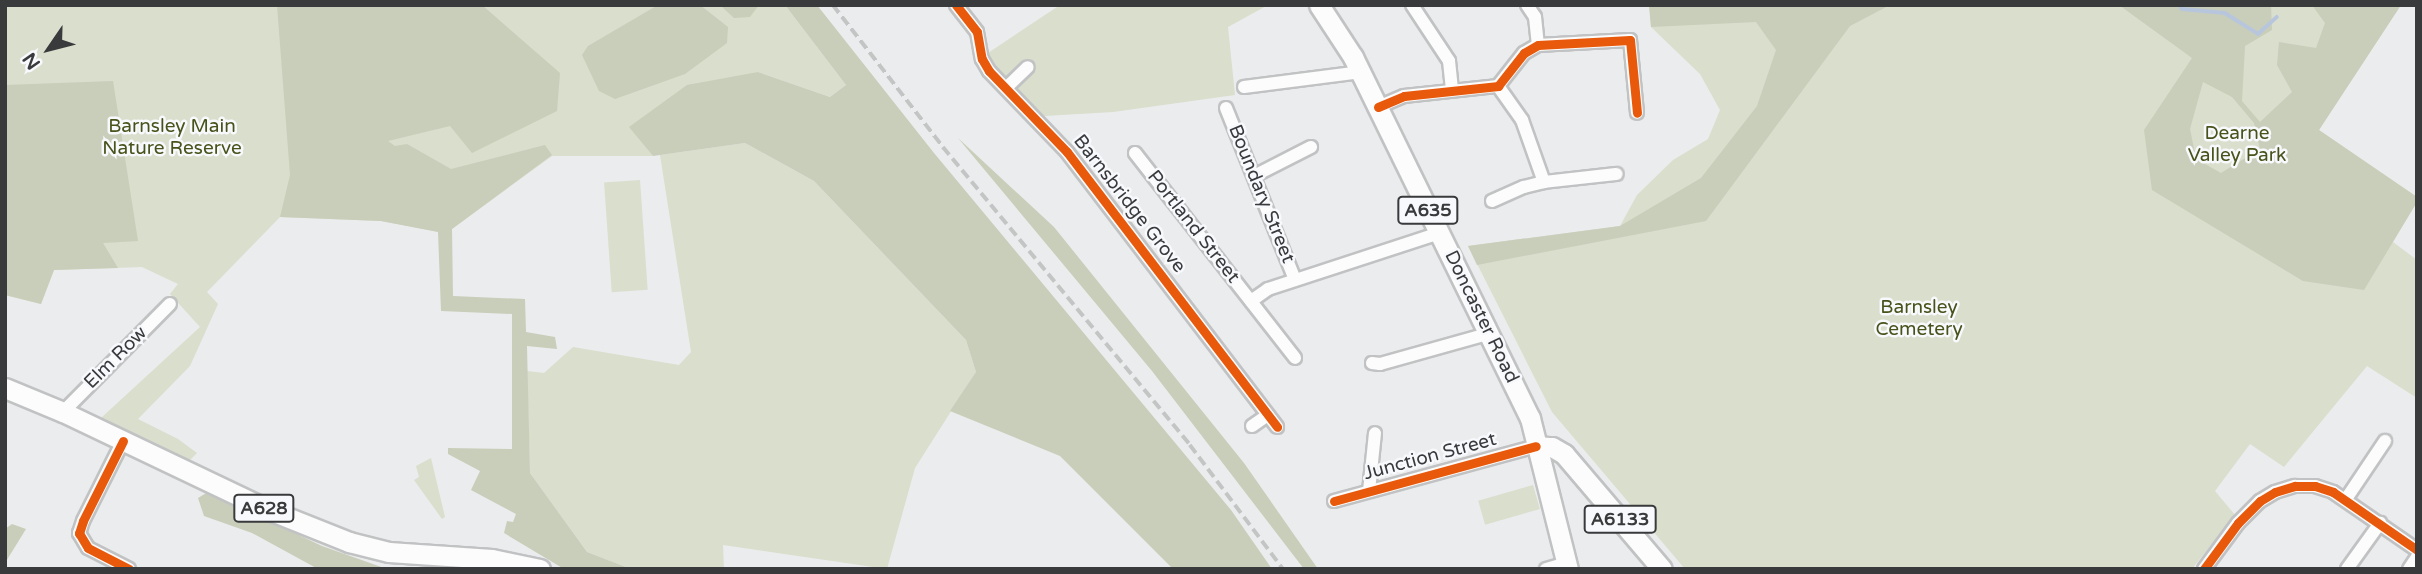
<!DOCTYPE html>
<style>
body{margin:0}
#map{position:relative;width:2422px;height:574px;overflow:hidden;background:#ebeced;font-family:"Varela Round",sans-serif}
div>[style]{position:absolute}
.green>*{inset:0;background:#d9decd;transform-origin:0 0}
.forest>*{inset:0;background:#c8ceba}
.stream>*{height:3.5px;margin:-1.75px;padding:0 1.75px;transform-origin:1.75px;border-radius:1.75px;background:#b8c6dd}
.roads{filter:drop-shadow(2px 0 #c1c2c3) drop-shadow(-2px 0 #c1c2c3) drop-shadow(0 2px #c1c2c3) drop-shadow(0 -2px #c1c2c3)}
.minor>*{height:12px;margin:-6px;padding:0 6px;transform-origin:6px;border-radius:6px;background:#fcfcfc}
.trunk>*{height:19px;margin:-9.5px;padding:0 9.5px;transform-origin:9.5px;border-radius:9.5px;background:#fcfcfc}
.rail>*{height:3.5px;margin-top:-1.75px;transform-origin:0;background:repeating-linear-gradient(90deg,#c3c4c4 0 10px,transparent 0 15px)}
.cycleway>*{height:9px;margin:-4.5px;padding:0 4.5px;transform-origin:4.5px;border-radius:4.5px;background:#e8590c}
span{translate:-50% -50%;white-space:nowrap;text-align:center;line-height:1.15;-webkit-text-stroke:5px #f7f9fc;paint-order:stroke}
.shield-label span{padding:2px 5px;background:#f7f9fc;border:2px solid;border-radius:5px;-webkit-text-stroke-width:0}
.shield-label{font-size:18px;color:#393a3b;font-weight:700}
.park-label{font-size:19px;color:#47531a}
.street-label{font-size:19px;color:#393a3b}
.frame{position:absolute;inset:0;border:7px solid #393a3b;pointer-events:none}
.north{position:absolute;left:14px;top:14px;width:70px;height:70px;-webkit-text-stroke:5px #f7f9fc;paint-order:stroke;rotate:235deg;font-size:19px;font-weight:700;line-height:28px;text-align:center;color:#393a3b}
.north::after{content:'';display:block;margin:auto;width:24px;height:32px;background:#393a3b;clip-path:polygon(50% 0,100% 100%,50% 72%,0 100%)}
</style>
<div id="map">
<div class="green">
<div style="clip-path:polygon(5px 5px,785px 5px,846px 85px,830px 97px,758px 72px,630px 127px,653px 156px,552px 156px,452px 229px,439px 232px,381px 221px,280px 217px,207px 292px,218px 304px,190px 366px,138px 419px,178px 439px,197px 453px,189px 461px,101px 418px,200px 327px,170px 294px,178px 284px,142px 267px,54px 270px,41px 304px,5px 295px)"></div>
<div style="clip-path:polygon(1060px 5px,1268px 5px,1228px 27px,1235px 95px,1113px 112px,1044px 116px,993px 67px,988px 53px)"></div>
<div style="clip-path:polygon(1649px 5px,2401px 5px,2319px 130px,2417px 197px,2417px 202px,2393px 242px,2417px 260px,2417px 398px,2367px 366px,2284px 467px,2250px 444px,2215px 491px,2235px 515px,2192px 569px,1685px 569px,1552px 412px,1468px 246px,1620px 226px,1637px 195px,1673px 160px,1708px 139px,1720px 110px,1700px 74px,1651px 27px)"></div>
<div style="clip-path:polygon(745px 143px,814px 181px,966px 340px,976px 372px,915px 468px,887px 569px,723px 545px,724px 569px,631px 569px,587px 552px,530px 473px,527px 371px,544px 373px,573px 347px,679px 365px,691px 352px,660px 155px)"></div>
<div style="left:640px;top:180px;width:110px;height:36px;rotate:86deg"></div>
<div style="clip-path:polygon(431px 458px,445px 517px,442px 519px,414px 480px,419px 477px,416px 466px)"></div>
<div style="left:1533px;top:485px;width:25px;height:57px;rotate:74deg"></div>
</div>
<div class="forest">
<div style="clip-path:polygon(277px 5px,482px 5px,560px 73px,557px 111px,472px 153px,450px 126px,388px 141px,395px 146px,407px 144px,451px 169px,545px 145px,552px 155px,452px 229px,453px 296px,525px 299px,526px 332px,555px 337px,557px 349px,527px 346px,530px 473px,587px 552px,631px 569px,564px 569px,504px 533px,507px 521px,513px 522px,516px 514px,471px 490px,480px 471px,448px 454px,448px 448px,512px 449px,512px 314px,441px 311px,438px 232px,381px 221px,280px 217px,290px 175px)"></div>
<div style="clip-path:polygon(658px 5px,700px 5px,728px 27px,727px 43px,685px 74px,615px 99px,599px 91px,582px 55px,588px 46px)"></div>
<div style="clip-path:polygon(720px 5px,759px 5px,750px 17px,734px 18px)"></div>
<div style="clip-path:polygon(785px 5px,817px 5px,934px 153px,1231px 510px,1272px 569px,1173px 569px,1060px 456px,950px 411px,976px 372px,966px 340px,814px 181px,745px 143px,653px 156px,629px 127px,687px 85px,758px 72px,830px 97px,846px 85px)"></div>
<div style="clip-path:polygon(1649px 5px,1890px 5px,1850px 26px,1706px 221px,1477px 265px,1468px 246px,1620px 226px,1701px 178px,1757px 106px,1776px 50px,1756px 22px,1651px 27px)"></div>
<div style="clip-path:polygon(evenodd,2119px 5px,2271px 5px,2272px 30px,2245px 46px,2242px 101px,2260px 122px,2292px 92px,2277px 65px,2279px 42px,2316px 48px,2325px 23px,2312px 5px,2401px 5px,2319px 130px,2417px 197px,2417px 202px,2364px 290px,2303px 281px,2152px 190px,2144px 130px,2192px 58px,2119px 5px,2203px 82px,2232px 97px,2254px 123px,2260px 149px,2221px 173px,2196px 159px,2190px 129px,2203px 82px)"></div>
<div style="clip-path:polygon(113px 81px,138px 241px,103px 243px,118px 268px,54px 270px,41px 304px,5px 295px,5px 85px)"></div>
<div style="clip-path:polygon(958px 138px,1054px 227px,1244px 463px,1318px 569px,1304px 569px,1152px 371px)"></div>
<div style="clip-path:polygon(208px 492px,322px 546px,387px 569px,318px 569px,252px 533px,204px 516px,198px 498px)"></div>
<div style="clip-path:polygon(12px 524px,26px 529px,5px 563px,5px 529px)"></div>
</div>
<div class="stream">
<div style="left:2180px;top:5px;width:4px;rotate:63deg"></div>
<div style="left:2182px;top:9px;width:43px;rotate:5.3deg"></div>
<div style="left:2225px;top:13px;width:39px;rotate:32deg"></div>
<div style="left:2258px;top:34px;width:25px;rotate:-42deg"></div>
</div>
<div class="roads">
<div class="minor">
<div style="left:956px;top:5px;width:34px;rotate:52deg"></div>
<div style="left:977px;top:32px;width:27px;rotate:80deg"></div>
<div style="left:982px;top:59px;width:14px;rotate:60deg"></div>
<div style="left:989px;top:71px;width:112px;rotate:46.1deg"></div>
<div style="left:1067px;top:152px;width:346px;rotate:52.6deg"></div>
<div style="left:1412px;top:5px;width:67px;rotate:56.5deg"></div>
<div style="left:1449px;top:61px;width:29px;rotate:84deg"></div>
<div style="left:1527px;top:5px;width:14px;rotate:56deg"></div>
<div style="left:1535px;top:17px;width:28px;rotate:84deg"></div>
<div style="left:1498px;top:86px;width:42px;rotate:54.8deg"></div>
<div style="left:1522px;top:120px;width:66px;rotate:70.5deg"></div>
<div style="left:1244px;top:87px;width:118px;rotate:-7.3deg"></div>
<div style="left:1006px;top:88px;width:30px;rotate:-44deg"></div>
<div style="left:1378px;top:107px;width:28px;rotate:-23deg"></div>
<div style="left:1404px;top:96px;width:95px;rotate:-6.1deg"></div>
<div style="left:1498px;top:86px;width:42px;rotate:-51.8deg"></div>
<div style="left:1524px;top:53px;width:16px;rotate:-30deg"></div>
<div style="left:1538px;top:45px;width:92px;rotate:-3.1deg"></div>
<div style="left:1630px;top:40px;width:73px;rotate:84.5deg"></div>
<div style="left:1226px;top:108px;width:185px;rotate:68.1deg"></div>
<div style="left:1135px;top:153px;width:260px;rotate:52deg"></div>
<div style="left:1254px;top:176px;width:64px;rotate:-27deg"></div>
<div style="left:1492px;top:201px;width:35px;rotate:-24deg"></div>
<div style="left:1524px;top:187px;width:21px;rotate:-14deg"></div>
<div style="left:1544px;top:182px;width:73px;rotate:-6.3deg"></div>
<div style="left:1251px;top:301px;width:21px;rotate:-35deg"></div>
<div style="left:1268px;top:289px;width:180px;rotate:-18.1deg"></div>
<div style="left:1372px;top:363px;width:8px;rotate:7deg"></div>
<div style="left:1380px;top:364px;width:115px;rotate:-15.6deg"></div>
<div style="left:63px;top:412px;width:152px;rotate:-45.3deg"></div>
<div style="left:1252px;top:426px;width:19px;rotate:-35deg"></div>
<div style="left:123px;top:441px;width:89px;rotate:116.6deg"></div>
<div style="left:83px;top:521px;width:13px;rotate:108deg"></div>
<div style="left:79px;top:533px;width:17px;rotate:59deg"></div>
<div style="left:88px;top:548px;width:46px;rotate:27.1deg"></div>
<div style="left:1369px;top:491px;width:58px;rotate:-84.1deg"></div>
<div style="left:2346px;top:499px;width:70px;rotate:-56.1deg"></div>
<div style="left:1334px;top:501px;width:209px;rotate:-15.2deg"></div>
<div style="left:1546px;top:569px;width:22px;rotate:-16deg"></div>
<div style="left:2204px;top:569px;width:57px;rotate:-53.5deg"></div>
<div style="left:2238px;top:523px;width:31px;rotate:-45deg"></div>
<div style="left:2260px;top:501px;width:17px;rotate:-31deg"></div>
<div style="left:2275px;top:492px;width:21px;rotate:-17deg"></div>
<div style="left:2295px;top:486px;width:20px"></div>
<div style="left:2315px;top:486px;width:19px;rotate:18deg"></div>
<div style="left:2333px;top:492px;width:102px;rotate:34.6deg"></div>
<div style="left:2347px;top:569px;width:57px;rotate:-54.3deg"></div>
<div style="left:2409px;top:569px;width:14px;rotate:-56deg"></div>
</div>
<div class="trunk">
<div style="left:1319px;top:5px;width:62px;rotate:56.8deg"></div>
<div style="left:1353px;top:57px;width:402px;rotate:63.9deg"></div>
<div style="left:1530px;top:418px;width:156px;rotate:75.9deg"></div>
<div style="left:5px;top:388px;width:63px;rotate:22.5deg"></div>
<div style="left:63px;top:412px;width:223px;rotate:25.5deg"></div>
<div style="left:264px;top:508px;width:92px;rotate:21.8deg"></div>
<div style="left:349px;top:542px;width:41px;rotate:14deg"></div>
<div style="left:389px;top:552px;width:103px;rotate:3.9deg"></div>
<div style="left:492px;top:559px;width:49px;rotate:11.8deg"></div>
<div style="left:1536px;top:446px;width:16px;rotate:4deg"></div>
<div style="left:1552px;top:447px;width:14px;rotate:30deg"></div>
<div style="left:1564px;top:454px;width:151px;rotate:49.6deg"></div>
</div>
</div>
<div class="rail">
<div style="left:833px;top:5px;width:180px;rotate:52.2deg"></div>
<div style="left:943px;top:147px;width:387px;rotate:50.3deg"></div>
<div style="left:1190px;top:445px;width:155px;rotate:53.1deg"></div>
</div>
<div class="cycleway">
<div style="left:956px;top:5px;width:34px;rotate:52deg"></div>
<div style="left:977px;top:32px;width:27px;rotate:80deg"></div>
<div style="left:982px;top:59px;width:14px;rotate:60deg"></div>
<div style="left:989px;top:71px;width:112px;rotate:46.1deg"></div>
<div style="left:1067px;top:152px;width:346px;rotate:52.6deg"></div>
<div style="left:1378px;top:107px;width:28px;rotate:-23deg"></div>
<div style="left:1404px;top:96px;width:95px;rotate:-6.1deg"></div>
<div style="left:1498px;top:86px;width:42px;rotate:-51.8deg"></div>
<div style="left:1524px;top:53px;width:16px;rotate:-30deg"></div>
<div style="left:1538px;top:45px;width:92px;rotate:-3.1deg"></div>
<div style="left:1630px;top:40px;width:73px;rotate:84.5deg"></div>
<div style="left:123px;top:441px;width:89px;rotate:116.6deg"></div>
<div style="left:83px;top:521px;width:13px;rotate:108deg"></div>
<div style="left:79px;top:533px;width:17px;rotate:59deg"></div>
<div style="left:88px;top:548px;width:46px;rotate:27.1deg"></div>
<div style="left:1334px;top:501px;width:209px;rotate:-15.2deg"></div>
<div style="left:2204px;top:569px;width:57px;rotate:-53.5deg"></div>
<div style="left:2238px;top:523px;width:31px;rotate:-45deg"></div>
<div style="left:2260px;top:501px;width:17px;rotate:-31deg"></div>
<div style="left:2275px;top:492px;width:21px;rotate:-17deg"></div>
<div style="left:2295px;top:486px;width:20px"></div>
<div style="left:2315px;top:486px;width:19px;rotate:18deg"></div>
<div style="left:2333px;top:492px;width:102px;rotate:34.6deg"></div>
</div>
<div class="shield-label">
<span style="left:1428px;top:210px">A635</span>
<span style="left:264px;top:508px">A628</span>
<span style="left:1620px;top:519px">A6133</span>
</div>
<div class="park-label">
<span style="left:172px;top:138px">Barnsley Main<br>Nature Reserve</span>
<span style="left:2237px;top:145px">Dearne<br>Valley Park</span>
<span style="left:1919px;top:319px">Barnsley<br>Cemetery</span>
</div>
<div class="street-label">
<span style="left:1261px;top:194px;rotate:68deg">Boundary Street</span>
<span style="left:1129px;top:204px;rotate:52deg">Barnsbridge Grove</span>
<span style="left:1193px;top:227px;rotate:52deg">Portland Street</span>
<span style="left:1481px;top:317px;rotate:64deg">Doncaster Road</span>
<span style="left:116px;top:358px;rotate:-45deg">Elm Row</span>
<span style="left:1430px;top:457px;rotate:-15deg">Junction Street</span>
</div>
<div class="frame"></div>
<div class="north">N</div>
</div>
